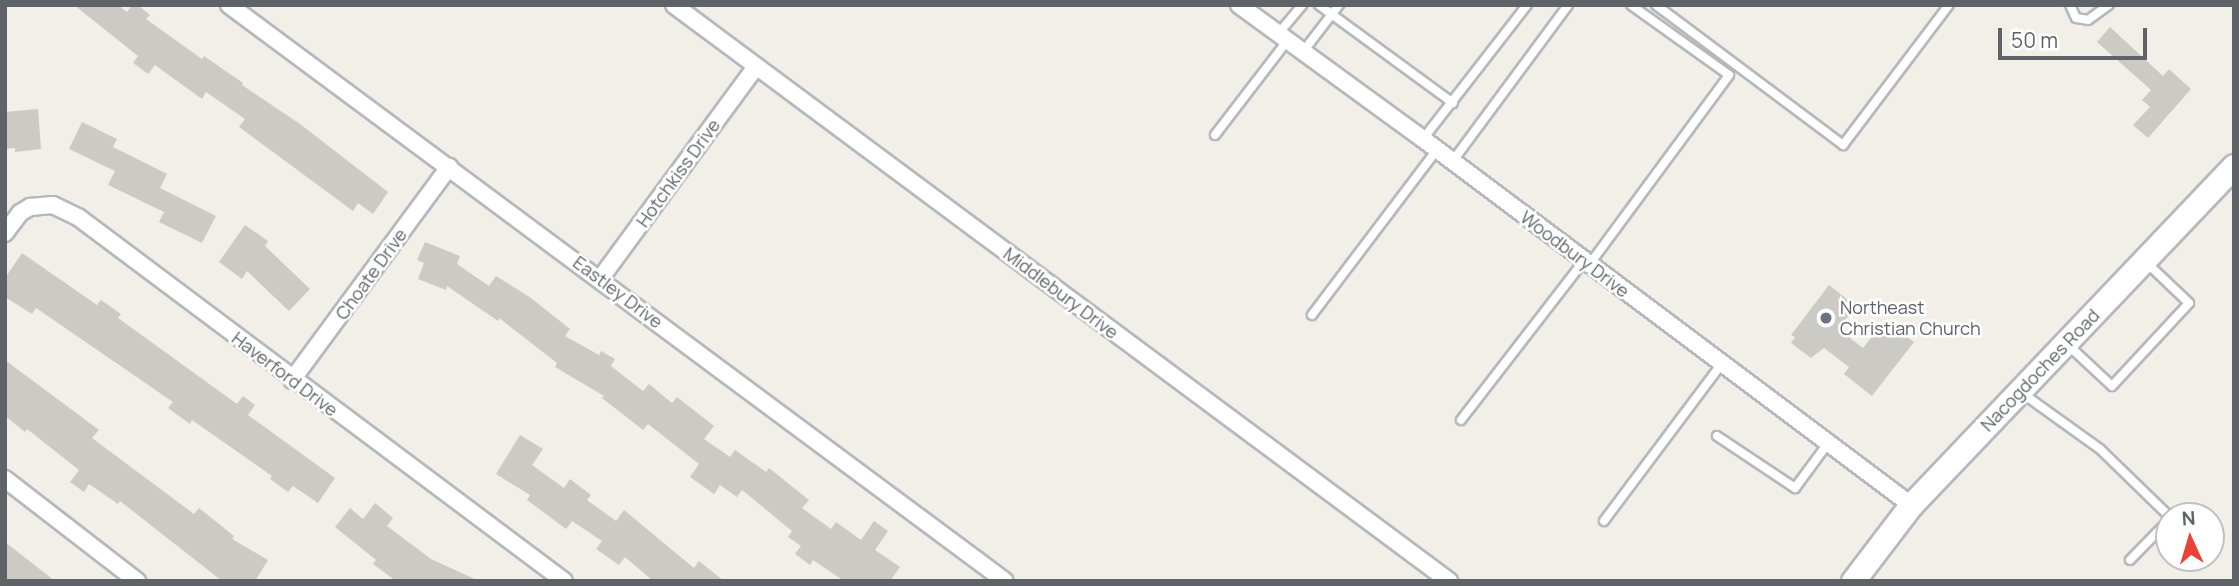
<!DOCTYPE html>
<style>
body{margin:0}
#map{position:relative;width:2239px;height:586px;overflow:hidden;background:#f1efe8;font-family:Manrope,sans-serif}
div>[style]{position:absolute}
.building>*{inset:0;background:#cccac5}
.roads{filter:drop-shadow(2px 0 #b5b8bc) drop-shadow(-2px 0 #b5b8bc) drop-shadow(0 2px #b5b8bc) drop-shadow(0 -2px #b5b8bc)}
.service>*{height:8px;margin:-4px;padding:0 4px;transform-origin:4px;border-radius:4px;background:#fff}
.minor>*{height:16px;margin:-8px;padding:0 8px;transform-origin:8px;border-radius:8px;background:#fff}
.secondary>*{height:23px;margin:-11.5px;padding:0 11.5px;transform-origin:11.5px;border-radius:11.5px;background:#fff}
.dots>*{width:19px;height:19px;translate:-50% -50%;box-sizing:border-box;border:4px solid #fff;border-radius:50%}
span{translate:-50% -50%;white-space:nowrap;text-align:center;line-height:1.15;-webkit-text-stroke:5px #fff;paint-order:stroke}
.street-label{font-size:18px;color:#5f6368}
.worship-label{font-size:18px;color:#5b616d}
.left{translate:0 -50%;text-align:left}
.frame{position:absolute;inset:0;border:7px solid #5f6368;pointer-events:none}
.north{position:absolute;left:2155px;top:502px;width:70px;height:70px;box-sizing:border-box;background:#fff;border:2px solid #bfc1c3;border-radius:50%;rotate:356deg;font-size:19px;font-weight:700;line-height:28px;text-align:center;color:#5f6368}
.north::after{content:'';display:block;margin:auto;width:24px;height:32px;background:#ea4335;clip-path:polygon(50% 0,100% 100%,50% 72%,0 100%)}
.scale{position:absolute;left:1998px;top:28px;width:149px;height:32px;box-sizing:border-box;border:4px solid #5f6368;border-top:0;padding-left:9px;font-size:21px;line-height:24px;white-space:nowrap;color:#5f6368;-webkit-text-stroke:5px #fff;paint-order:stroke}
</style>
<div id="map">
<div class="building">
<div style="clip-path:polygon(74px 5px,118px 5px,127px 12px,132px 5px,138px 5px,150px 15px,146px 19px,202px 59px,204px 56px,243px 83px,242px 85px,300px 124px,388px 192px,373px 214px,358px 203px,353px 211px,239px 127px,245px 119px,206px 92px,202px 99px,155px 65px,148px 74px,133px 63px,138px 56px)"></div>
<div style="clip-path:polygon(2110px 27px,2163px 76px,2169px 69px,2191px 89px,2148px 138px,2133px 125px,2150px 107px,2142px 100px,2151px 90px,2097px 42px)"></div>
<div style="clip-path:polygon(38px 109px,41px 149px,15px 152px,15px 148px,5px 149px,5px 112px)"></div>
<div style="clip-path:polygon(82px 122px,117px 139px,113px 147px,167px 174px,160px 188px,216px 216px,202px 243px,159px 222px,164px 212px,108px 185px,115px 171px,69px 149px)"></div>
<div style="clip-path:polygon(245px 225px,268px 241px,265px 246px,310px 289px,289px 311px,247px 271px,242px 279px,219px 262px)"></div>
<div style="clip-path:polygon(425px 242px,460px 256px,457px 264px,489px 286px,496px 276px,531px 298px,570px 329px,565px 336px,599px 355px,601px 351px,615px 359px,611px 366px,643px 391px,649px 384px,672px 403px,677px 397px,714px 426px,704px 439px,730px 457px,735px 450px,766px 472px,769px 468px,809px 500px,802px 508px,831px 529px,836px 522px,861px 540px,874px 521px,888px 531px,875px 550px,900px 567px,890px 581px,844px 581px,813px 560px,810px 565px,795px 554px,801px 546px,788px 537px,792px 531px,742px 490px,737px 497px,720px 485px,714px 494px,690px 477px,699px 464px,648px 424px,643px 430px,602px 398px,604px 396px,555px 367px,557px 363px,499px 318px,498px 321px,447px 286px,446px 290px,418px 279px,424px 263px,417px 260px)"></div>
<div style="clip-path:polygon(22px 253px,97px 305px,101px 300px,121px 314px,118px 318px,237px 404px,243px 396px,255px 405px,248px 415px,335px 478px,318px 503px,293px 486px,288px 492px,270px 479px,272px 476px,192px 420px,190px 424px,168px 408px,173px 402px,36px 308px,32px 314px,5px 297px,5px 278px)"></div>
<div style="clip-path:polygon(1829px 285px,1856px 306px,1838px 329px,1863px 348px,1885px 320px,1914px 342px,1872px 396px,1844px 374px,1849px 367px,1824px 348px,1811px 358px,1791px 343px,1795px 337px,1791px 335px)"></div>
<div style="clip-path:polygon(5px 360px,99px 430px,92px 438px,194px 514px,199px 508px,234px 536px,232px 539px,268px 560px,255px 581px,222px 581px,120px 501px,118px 504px,89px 484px,84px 492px,70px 482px,79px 470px,27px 429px,25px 432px,5px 416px)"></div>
<div style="clip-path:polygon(520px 435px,543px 449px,532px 465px,564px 488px,570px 479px,591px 495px,587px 500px,616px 521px,624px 510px,694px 568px,699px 561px,724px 581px,653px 581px,625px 557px,619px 565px,596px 549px,602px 541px,572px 521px,566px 529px,527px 500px,530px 495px,496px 474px)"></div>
<div style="clip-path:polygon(375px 503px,393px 518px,387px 526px,431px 559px,479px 581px,396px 581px,373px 564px,376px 560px,335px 527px,350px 508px,363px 519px)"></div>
<div style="clip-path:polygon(5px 542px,55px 581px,5px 581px)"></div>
</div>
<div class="roads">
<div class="service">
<div style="left:1319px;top:5px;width:166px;rotate:36.2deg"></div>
<div style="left:1656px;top:5px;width:234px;rotate:36.8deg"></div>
<div style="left:1843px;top:145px;width:176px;rotate:-52.9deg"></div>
<div style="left:2070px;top:5px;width:14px;rotate:65deg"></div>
<div style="left:2076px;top:18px;width:12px;rotate:9deg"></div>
<div style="left:2088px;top:20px;width:26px;rotate:-36deg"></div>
<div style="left:1278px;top:34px;width:38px;rotate:-50deg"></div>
<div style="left:1302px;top:53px;width:61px;rotate:-52.4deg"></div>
<div style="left:1215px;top:135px;width:118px;rotate:-52.5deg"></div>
<div style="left:1423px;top:139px;width:170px;rotate:-52.2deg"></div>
<div style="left:1452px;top:162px;width:195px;rotate:-53.5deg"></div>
<div style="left:1589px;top:265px;width:236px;rotate:-53.6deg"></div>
<div style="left:1729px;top:75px;width:120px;rotate:-144.5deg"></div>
<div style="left:1312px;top:315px;width:207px;rotate:-52.9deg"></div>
<div style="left:2068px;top:345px;width:60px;rotate:43deg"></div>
<div style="left:2112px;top:386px;width:113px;rotate:-47.1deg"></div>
<div style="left:2189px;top:303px;width:59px;rotate:-136.4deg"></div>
<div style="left:2022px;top:393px;width:96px;rotate:35.7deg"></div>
<div style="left:2100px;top:449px;width:96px;rotate:44.2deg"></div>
<div style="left:1461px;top:420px;width:201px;rotate:-52.3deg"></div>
<div style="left:1717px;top:436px;width:94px;rotate:33.7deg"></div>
<div style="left:1795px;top:488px;width:57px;rotate:-53.5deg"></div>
<div style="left:1604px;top:521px;width:197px;rotate:-53.2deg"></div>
<div style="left:2130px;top:560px;width:56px;rotate:-45.7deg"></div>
</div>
<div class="minor">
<div style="left:229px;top:5px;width:966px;rotate:36.59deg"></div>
<div style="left:674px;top:5px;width:966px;rotate:36.62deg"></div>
<div style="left:1239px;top:5px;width:228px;rotate:36.1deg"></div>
<div style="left:1423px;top:139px;width:610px;rotate:36.87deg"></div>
<div style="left:5px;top:233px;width:25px;rotate:-53deg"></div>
<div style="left:20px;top:213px;width:12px;rotate:-31deg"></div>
<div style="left:30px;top:207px;width:23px;rotate:-5deg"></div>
<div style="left:53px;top:205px;width:28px;rotate:26deg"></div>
<div style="left:78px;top:217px;width:607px;rotate:36.83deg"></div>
<div style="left:600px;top:279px;width:263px;rotate:-53.7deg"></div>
<div style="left:292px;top:380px;width:265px;rotate:-53.6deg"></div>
<div style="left:5px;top:479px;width:167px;rotate:37.7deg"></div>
</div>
<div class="secondary">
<div style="left:1853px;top:581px;width:96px;rotate:-52.7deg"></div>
<div style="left:1911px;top:505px;width:468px;rotate:-46.4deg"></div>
</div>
</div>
<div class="dots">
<div style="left:1826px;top:318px;background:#6b7280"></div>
</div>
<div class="street-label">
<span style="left:678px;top:173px;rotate:-54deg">Hotchkiss Drive</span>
<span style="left:1575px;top:254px;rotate:37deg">Woodbury Drive</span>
<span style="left:371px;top:274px;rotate:-54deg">Choate Drive</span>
<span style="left:618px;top:292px;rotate:37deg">Eastley Drive</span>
<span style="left:1061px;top:293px;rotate:37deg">Middlebury Drive</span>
<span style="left:2040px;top:370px;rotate:-46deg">Nacogdoches Road</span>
<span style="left:285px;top:374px;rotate:37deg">Haverford Drive</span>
</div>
<div class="worship-label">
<span class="left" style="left:1840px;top:318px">Northeast<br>Christian Church</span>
</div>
<div class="frame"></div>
<div class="north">N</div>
<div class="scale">50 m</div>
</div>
